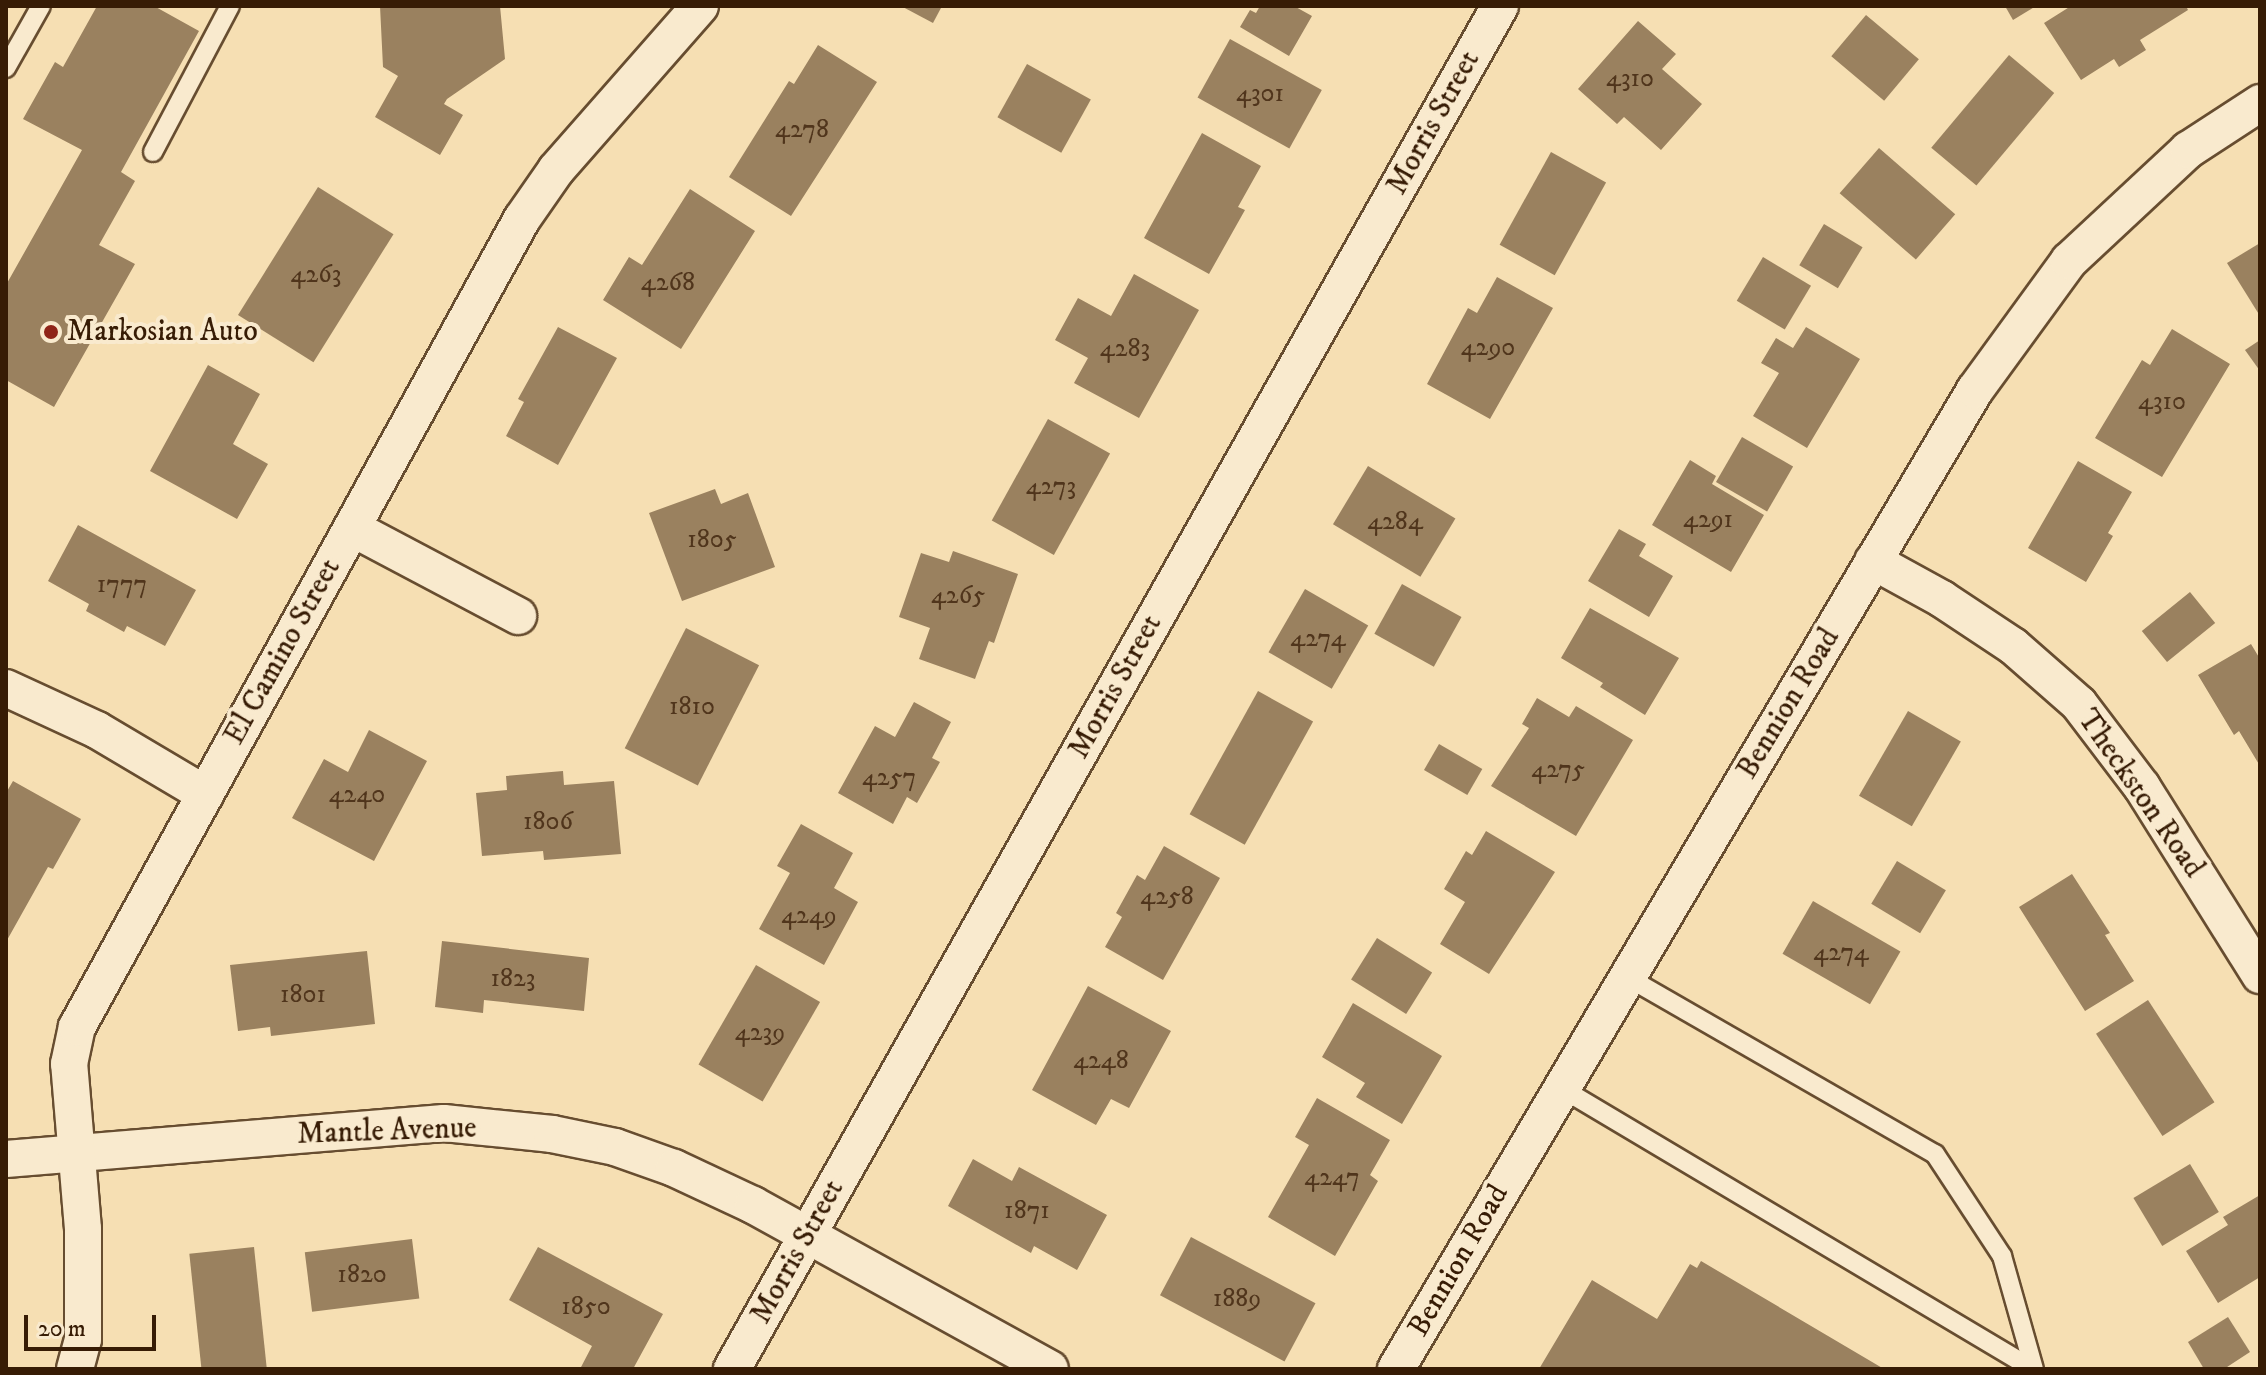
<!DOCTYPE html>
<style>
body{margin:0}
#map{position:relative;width:2266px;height:1375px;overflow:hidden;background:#f6dfb3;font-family:"IM FELL DW Pica",serif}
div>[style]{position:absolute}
.building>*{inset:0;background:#9a815f;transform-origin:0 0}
.roads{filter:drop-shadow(2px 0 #674d30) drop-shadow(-2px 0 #674d30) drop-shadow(0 2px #674d30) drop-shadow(0 -2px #674d30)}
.service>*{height:18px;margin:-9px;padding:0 9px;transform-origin:9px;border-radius:9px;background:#f9eace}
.minor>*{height:36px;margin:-18px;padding:0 18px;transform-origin:18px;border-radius:18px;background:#f9eace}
.dots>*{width:22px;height:22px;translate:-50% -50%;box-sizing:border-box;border:4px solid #f9eace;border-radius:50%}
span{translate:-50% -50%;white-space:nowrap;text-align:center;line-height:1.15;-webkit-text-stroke:8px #f9eace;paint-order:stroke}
.number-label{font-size:26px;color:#50351c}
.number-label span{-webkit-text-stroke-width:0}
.street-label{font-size:30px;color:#371c05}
.poi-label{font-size:30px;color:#371c05}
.left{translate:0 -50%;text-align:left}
.frame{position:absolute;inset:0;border:8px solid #371c05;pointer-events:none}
.scale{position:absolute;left:24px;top:1315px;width:132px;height:36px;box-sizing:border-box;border:4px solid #371c05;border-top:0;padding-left:10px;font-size:24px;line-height:28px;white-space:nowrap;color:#371c05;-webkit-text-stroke:6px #f9eace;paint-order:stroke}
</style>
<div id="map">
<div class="building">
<div style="clip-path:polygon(97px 6px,154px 6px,199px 31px,121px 172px,135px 181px,99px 245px,135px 264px,54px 407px,6px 380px,6px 285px,82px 150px,23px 119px,55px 62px,63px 67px)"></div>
<div style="clip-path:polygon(380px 6px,500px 6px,505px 59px,447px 99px,444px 104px,463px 115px,440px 155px,375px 117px,398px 76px,383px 67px)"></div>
<div style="clip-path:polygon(901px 6px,942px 6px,933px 23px)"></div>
<div style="clip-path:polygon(1260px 6px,1294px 6px,1312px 16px,1289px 56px,1240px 27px,1250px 10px,1256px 13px)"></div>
<div style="clip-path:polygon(2005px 6px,2036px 6px,2013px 20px)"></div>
<div style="clip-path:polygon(2071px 6px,2186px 6px,2188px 10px,2140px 40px,2146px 50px,2119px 67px,2114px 59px,2081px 80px,2044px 23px)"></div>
<div style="left:1866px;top:15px;width:69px;height:54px;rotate:40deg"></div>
<div style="clip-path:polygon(1638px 21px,1676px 54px,1662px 69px,1702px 104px,1661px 150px,1624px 117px,1617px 124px,1578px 89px)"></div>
<div style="left:1230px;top:39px;width:105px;height:67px;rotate:29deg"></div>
<div style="clip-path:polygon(818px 45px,877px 82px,791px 216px,729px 177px,789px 81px,794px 84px)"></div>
<div style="left:2009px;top:55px;width:59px;height:121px;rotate:40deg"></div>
<div style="left:1027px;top:64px;width:73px;height:61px;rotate:29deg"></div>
<div style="clip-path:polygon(1202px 133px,1261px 166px,1238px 207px,1245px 210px,1209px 274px,1144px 238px)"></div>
<div style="left:1879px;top:148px;width:101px;height:60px;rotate:41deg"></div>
<div style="left:1551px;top:152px;width:63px;height:106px;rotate:29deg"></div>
<div style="left:318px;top:187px;width:89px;height:151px;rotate:32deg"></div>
<div style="clip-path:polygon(690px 189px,755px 231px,681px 349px,603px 300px,629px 257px,642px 265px)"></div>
<div style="left:1824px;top:224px;width:45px;height:48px;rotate:31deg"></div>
<div style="clip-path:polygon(2260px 243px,2260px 316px,2227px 263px)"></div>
<div style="left:1763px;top:257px;width:56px;height:51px;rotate:31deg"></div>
<div style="clip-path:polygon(1134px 274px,1199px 310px,1139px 418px,1074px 383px,1088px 358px,1055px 340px,1078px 298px,1111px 316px)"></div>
<div style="clip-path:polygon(1497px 277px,1553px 308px,1490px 419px,1427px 384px,1468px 308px,1477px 313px)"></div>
<div style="clip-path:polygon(558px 327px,617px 358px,558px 465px,506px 436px,524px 402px,518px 399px)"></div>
<div style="clip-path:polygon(1806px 327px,1860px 359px,1807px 448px,1753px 416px,1779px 373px,1761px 363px,1776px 338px,1793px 348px)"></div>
<div style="clip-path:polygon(2172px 329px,2230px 364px,2162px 477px,2095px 438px,2142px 360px,2150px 365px)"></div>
<div style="clip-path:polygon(2260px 340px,2260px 371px,2245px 350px)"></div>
<div style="clip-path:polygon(208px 365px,260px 394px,233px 444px,268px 464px,237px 519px,150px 471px)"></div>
<div style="left:1048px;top:419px;width:71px;height:116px;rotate:29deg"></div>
<div style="left:1742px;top:437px;width:59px;height:52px;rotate:30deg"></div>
<div style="clip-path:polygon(1690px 460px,1716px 476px,1712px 484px,1764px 515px,1731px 572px,1652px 525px)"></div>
<div style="clip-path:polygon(2078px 461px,2132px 492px,2108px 533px,2113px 536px,2086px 582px,2028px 548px)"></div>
<div style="left:1368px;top:466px;width:102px;height:68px;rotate:31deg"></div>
<div style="clip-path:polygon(715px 489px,721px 504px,748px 493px,775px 567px,682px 601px,649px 513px)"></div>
<div style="clip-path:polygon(78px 525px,196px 590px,165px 646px,127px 626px,124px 632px,86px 611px,89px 604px,48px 581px)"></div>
<div style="clip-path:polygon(1619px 529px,1646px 544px,1639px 556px,1673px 576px,1649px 617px,1588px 581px)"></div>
<div style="clip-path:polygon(953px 551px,1018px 574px,994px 643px,989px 641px,975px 679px,919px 659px,930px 628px,899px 617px,921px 553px,949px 562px)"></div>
<div style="left:1402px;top:584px;width:68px;height:57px;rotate:29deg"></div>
<div style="left:1305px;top:589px;width:73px;height:73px;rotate:30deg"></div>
<div style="left:2190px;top:592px;width:40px;height:62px;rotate:51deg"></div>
<div style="clip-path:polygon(1590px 608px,1679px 658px,1645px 715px,1600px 687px,1603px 683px,1561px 658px)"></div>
<div style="left:686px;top:628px;width:82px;height:135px;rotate:27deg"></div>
<div style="clip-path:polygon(2251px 644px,2260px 659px,2260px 766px,2239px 731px,2234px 735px,2198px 675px)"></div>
<div style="left:1258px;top:691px;width:63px;height:141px;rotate:29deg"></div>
<div style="clip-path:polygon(1537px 698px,1569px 717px,1576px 706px,1633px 740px,1576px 836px,1491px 786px,1529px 728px,1522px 724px)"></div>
<div style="clip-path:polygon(914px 702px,951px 722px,932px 758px,940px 762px,917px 803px,907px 797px,893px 824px,838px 793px,875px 726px,895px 737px)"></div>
<div style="left:1908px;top:711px;width:61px;height:98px;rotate:30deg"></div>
<div style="clip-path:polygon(369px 730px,427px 761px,374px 861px,292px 818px,324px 759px,348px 772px)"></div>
<div style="left:1439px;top:744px;width:50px;height:30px;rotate:30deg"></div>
<div style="clip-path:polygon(563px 771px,564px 785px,614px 781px,621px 854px,544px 860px,543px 851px,482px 856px,476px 793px,507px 790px,506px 776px)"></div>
<div style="clip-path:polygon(13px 781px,81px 819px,53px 869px,48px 867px,6px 942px,6px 793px)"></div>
<div style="clip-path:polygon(801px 824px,853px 853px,834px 888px,858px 902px,824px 965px,759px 929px,790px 873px,777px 866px)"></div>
<div style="clip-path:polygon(1486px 831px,1555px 872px,1489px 974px,1440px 944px,1465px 902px,1444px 889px,1466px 851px,1472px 855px)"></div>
<div style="clip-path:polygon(1164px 846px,1220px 878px,1163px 980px,1105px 947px,1122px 917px,1116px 913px,1137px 875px,1145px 880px)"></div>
<div style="left:1897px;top:861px;width:57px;height:50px;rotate:31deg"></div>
<div style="clip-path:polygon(2072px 874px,2110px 933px,2105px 935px,2134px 981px,2085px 1011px,2019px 907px)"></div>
<div style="left:1813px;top:901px;width:101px;height:61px;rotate:30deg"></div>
<div style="left:1377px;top:938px;width:65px;height:49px;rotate:32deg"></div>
<div style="clip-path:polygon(442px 941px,589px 958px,584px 1011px,484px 1000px,483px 1013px,435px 1007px)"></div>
<div style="clip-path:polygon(367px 951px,375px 1024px,271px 1036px,270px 1027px,238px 1031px,230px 965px)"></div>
<div style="left:756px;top:965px;width:74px;height:115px;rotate:30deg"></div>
<div style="clip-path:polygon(1088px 986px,1171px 1031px,1129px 1108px,1111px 1099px,1096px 1125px,1032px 1090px)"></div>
<div style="left:2148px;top:1000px;width:122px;height:62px;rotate:57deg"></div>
<div style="clip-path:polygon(1353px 1003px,1442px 1056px,1402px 1124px,1356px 1097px,1365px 1083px,1322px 1057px)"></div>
<div style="clip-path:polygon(1317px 1098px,1390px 1140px,1370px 1175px,1378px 1181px,1335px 1256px,1268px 1217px,1309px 1145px,1295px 1137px)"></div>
<div style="clip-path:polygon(973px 1159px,1012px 1181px,1019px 1167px,1107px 1215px,1077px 1270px,1034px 1246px,1031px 1253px,948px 1206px)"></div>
<div style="left:2190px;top:1164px;width:56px;height:66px;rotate:59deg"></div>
<div style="clip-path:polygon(2260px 1195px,2260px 1277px,2218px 1303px,2186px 1251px,2228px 1225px,2223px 1217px)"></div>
<div style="left:1191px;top:1237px;width:141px;height:66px;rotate:28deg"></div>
<div style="left:412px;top:1239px;width:60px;height:108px;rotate:83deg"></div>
<div style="left:254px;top:1247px;width:123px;height:65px;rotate:84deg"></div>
<div style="clip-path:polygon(538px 1247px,663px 1314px,633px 1369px,580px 1369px,592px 1346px,509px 1300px)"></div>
<div style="clip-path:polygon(1701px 1261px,1884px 1369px,1539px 1369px,1592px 1280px,1657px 1319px,1690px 1264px,1697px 1268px)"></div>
<div style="clip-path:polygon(2228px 1317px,2250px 1352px,2224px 1369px,2204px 1369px,2188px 1342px)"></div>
</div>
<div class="roads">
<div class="service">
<div style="left:6px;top:68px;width:71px;rotate:-60.6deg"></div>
<div style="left:153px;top:152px;width:165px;rotate:-62.2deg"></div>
<div style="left:1627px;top:977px;width:355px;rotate:29.9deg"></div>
<div style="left:1935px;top:1154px;width:122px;rotate:56.7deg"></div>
<div style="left:2002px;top:1256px;width:117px;rotate:74.2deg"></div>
<div style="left:1561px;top:1088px;width:549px;rotate:30.77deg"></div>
</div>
<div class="minor">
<div style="left:352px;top:528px;width:188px;rotate:27.9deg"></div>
<div style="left:1873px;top:561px;width:79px;rotate:28.8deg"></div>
<div style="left:1942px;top:599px;width:85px;rotate:33.5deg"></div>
<div style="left:2013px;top:646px;width:88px;rotate:41.3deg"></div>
<div style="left:2079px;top:704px;width:104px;rotate:52.8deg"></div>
<div style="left:2142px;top:787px;width:222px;rotate:57.9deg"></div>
<div style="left:6px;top:688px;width:100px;rotate:24.8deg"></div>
<div style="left:97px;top:730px;width:126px;rotate:30.7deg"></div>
<div style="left:6px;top:1159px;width:439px;rotate:-4.7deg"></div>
<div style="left:444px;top:1123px;width:109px;rotate:5.8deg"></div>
<div style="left:552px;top:1134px;width:64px;rotate:11.7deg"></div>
<div style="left:615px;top:1147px;width:63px;rotate:19.6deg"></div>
<div style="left:674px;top:1168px;width:87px;rotate:25.1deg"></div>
<div style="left:753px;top:1205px;width:339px;rotate:28.9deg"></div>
<div style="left:75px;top:1369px;width:31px;rotate:-75deg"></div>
<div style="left:83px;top:1339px;width:110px;rotate:-90deg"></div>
<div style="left:83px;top:1229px;width:166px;rotate:-94.8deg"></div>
<div style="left:69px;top:1064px;width:38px;rotate:-78deg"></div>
<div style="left:77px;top:1027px;width:922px;rotate:-61.16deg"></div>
<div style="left:522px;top:219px;width:60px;rotate:-55.2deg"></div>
<div style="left:556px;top:170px;width:218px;rotate:-48.7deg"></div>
<div style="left:732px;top:1369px;width:1564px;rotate:-60.6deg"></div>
<div style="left:1396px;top:1369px;width:1137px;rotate:-59.4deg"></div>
<div style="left:1975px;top:390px;width:160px;rotate:-53.9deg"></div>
<div style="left:2069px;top:261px;width:163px;rotate:-43deg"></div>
<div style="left:2188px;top:150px;width:86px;rotate:-33.1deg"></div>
</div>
</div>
<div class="dots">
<div style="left:51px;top:332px;background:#8f2418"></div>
</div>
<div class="number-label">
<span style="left:1630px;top:79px">4310</span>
<span style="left:1260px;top:94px">4301</span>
<span style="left:802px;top:130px">4278</span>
<span style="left:316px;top:275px">4263</span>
<span style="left:668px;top:283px">4268</span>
<span style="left:1488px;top:348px">4290</span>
<span style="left:1125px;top:349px">4283</span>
<span style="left:2162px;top:402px">4310</span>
<span style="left:1051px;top:487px">4273</span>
<span style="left:1708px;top:520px">4291</span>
<span style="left:1395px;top:522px">4284</span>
<span style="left:712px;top:540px">1805</span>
<span style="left:122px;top:585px">1777</span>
<span style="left:958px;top:596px">4265</span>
<span style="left:1318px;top:639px">4274</span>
<span style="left:692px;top:707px">1810</span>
<span style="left:1558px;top:770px">4275</span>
<span style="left:889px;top:778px">4257</span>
<span style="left:357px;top:795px">4240</span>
<span style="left:548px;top:822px">1806</span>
<span style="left:1167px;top:897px">4258</span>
<span style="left:809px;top:916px">4249</span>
<span style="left:1841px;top:953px">4274</span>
<span style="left:513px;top:979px">1823</span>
<span style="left:303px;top:995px">1801</span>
<span style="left:760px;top:1033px">4239</span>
<span style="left:1101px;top:1061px">4248</span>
<span style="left:1332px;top:1178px">4247</span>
<span style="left:1027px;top:1211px">1871</span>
<span style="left:362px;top:1275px">1820</span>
<span style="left:1237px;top:1299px">1889</span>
<span style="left:586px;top:1307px">1850</span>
</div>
<div class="street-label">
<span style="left:1434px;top:123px;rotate:-61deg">Morris Street</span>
<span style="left:283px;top:652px;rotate:-61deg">El Camino Street</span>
<span style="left:1116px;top:687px;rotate:-61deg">Morris Street</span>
<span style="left:1789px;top:704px;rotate:-59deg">Bennion Road</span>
<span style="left:2140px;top:794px;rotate:55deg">Theckston Road</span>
<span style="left:387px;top:1132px;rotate:-2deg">Mantle Avenue</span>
<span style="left:798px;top:1252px;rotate:-61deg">Morris Street</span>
<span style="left:1459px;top:1261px;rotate:-60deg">Bennion Road</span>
</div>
<div class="poi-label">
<span class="left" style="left:67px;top:332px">Markosian Auto</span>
</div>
<div class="frame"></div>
<div class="scale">20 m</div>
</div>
